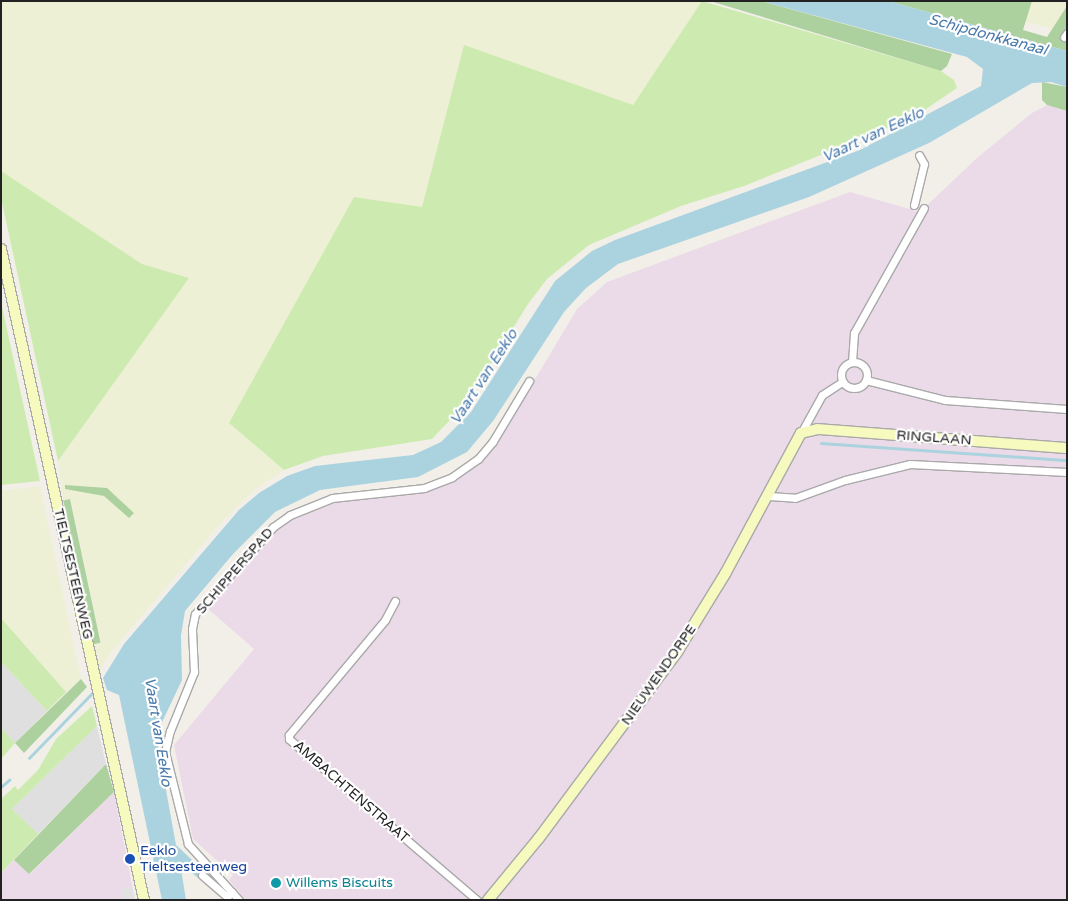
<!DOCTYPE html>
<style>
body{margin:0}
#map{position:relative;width:1068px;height:901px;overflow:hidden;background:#f2efe9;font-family:"Varela Round",sans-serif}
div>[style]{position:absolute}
.residential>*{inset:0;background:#e0dfdf}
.industrial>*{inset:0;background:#ebdbe8}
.farmland>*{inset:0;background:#eef0d5}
.grass>*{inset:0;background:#cdebb0}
.forest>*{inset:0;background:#add19e;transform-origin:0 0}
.parking>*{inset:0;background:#e2e2e2}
.water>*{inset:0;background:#aad3df}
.stream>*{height:2.5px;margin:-1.25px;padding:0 1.25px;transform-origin:1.25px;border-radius:1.25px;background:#aad3df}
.roads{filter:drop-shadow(1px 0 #a9a9a9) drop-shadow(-1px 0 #a9a9a9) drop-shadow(0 1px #a9a9a9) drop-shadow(0 -1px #a9a9a9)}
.street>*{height:7px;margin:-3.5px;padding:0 3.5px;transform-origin:3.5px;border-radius:3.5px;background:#fff}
.street>.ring{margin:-3.5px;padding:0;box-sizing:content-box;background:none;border:7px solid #fff;border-radius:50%}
.secondary>*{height:10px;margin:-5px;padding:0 5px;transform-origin:5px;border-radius:5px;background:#f7fabf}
.dots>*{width:14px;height:14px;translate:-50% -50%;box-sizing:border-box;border:2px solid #fff;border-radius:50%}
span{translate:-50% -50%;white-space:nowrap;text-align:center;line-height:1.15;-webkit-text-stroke:4.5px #fff;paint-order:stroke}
.street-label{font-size:14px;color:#222}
.transit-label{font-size:14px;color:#164399}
.left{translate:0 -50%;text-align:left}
.culture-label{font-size:14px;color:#0d838f}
.water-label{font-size:15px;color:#4a7aab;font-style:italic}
.frame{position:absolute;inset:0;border:2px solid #222;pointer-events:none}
</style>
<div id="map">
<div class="residential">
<div style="clip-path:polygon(1px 662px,47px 711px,15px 743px,1px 728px)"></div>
<div style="clip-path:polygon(97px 726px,106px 764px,38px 834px,12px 809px)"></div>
</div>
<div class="industrial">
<div style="clip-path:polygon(1047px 105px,1067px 111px,1067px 900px,246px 900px,229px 880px,233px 875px,193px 839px,174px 745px,254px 649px,206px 607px,272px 533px,287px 521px,318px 508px,350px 499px,423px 490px,458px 479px,479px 464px,500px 438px,577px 309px,607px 282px,850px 192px,920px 212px,978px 157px,1032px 113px)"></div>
<div style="clip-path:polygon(114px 792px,135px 900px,1px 900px,1px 873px,14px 860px,30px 874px)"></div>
</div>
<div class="farmland">
<div style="clip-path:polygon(1px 1px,702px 1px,633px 105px,464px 46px,422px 208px,229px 423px,284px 470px,254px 490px,218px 526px,112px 651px,100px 671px,94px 645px,101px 643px,71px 499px,63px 500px,58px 461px,189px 278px,142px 264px,1px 171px)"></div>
<div style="clip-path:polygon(1032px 1px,1067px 1px,1067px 6px,1053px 29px,1025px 22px)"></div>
<div style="clip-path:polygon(40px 486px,81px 679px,66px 692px,1px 618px,1px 491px)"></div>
</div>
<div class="grass">
<div style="clip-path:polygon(702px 1px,941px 71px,954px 80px,957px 88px,920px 113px,885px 129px,744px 186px,681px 206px,589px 245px,547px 279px,528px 304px,468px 401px,432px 439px,323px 456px,284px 470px,229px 423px,354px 197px,422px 207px,464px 45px,633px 105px)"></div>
<div style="clip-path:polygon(1px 171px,142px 264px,189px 278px,58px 461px,1px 198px)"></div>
<div style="clip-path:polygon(1px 302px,40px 481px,1px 485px)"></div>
<div style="clip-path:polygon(1px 618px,66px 692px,47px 711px,1px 662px)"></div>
<div style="clip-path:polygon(92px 706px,97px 726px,12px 809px,38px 834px,1px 873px,1px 799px,15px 786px,18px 790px,38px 770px,56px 739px)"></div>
<div style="clip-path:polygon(1px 728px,15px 743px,1px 759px)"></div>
</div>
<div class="forest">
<div style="clip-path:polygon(710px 1px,761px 1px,952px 54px,947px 66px,941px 71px)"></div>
<div style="clip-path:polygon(888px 1px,1032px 1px,1023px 30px,1047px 37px,1067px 6px,1067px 51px)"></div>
<div style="clip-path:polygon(1042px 82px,1067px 87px,1067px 111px,1047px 105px,1042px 100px)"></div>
<div style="clip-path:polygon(65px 485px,107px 488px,134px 513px,129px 518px,104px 496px,65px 489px)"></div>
<div style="left:70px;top:499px;width:147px;height:7px;rotate:78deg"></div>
<div style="clip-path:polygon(81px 679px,87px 687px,24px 753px,15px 743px)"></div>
<div style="clip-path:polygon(106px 764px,114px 792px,29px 874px,14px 860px)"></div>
</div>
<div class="parking">
<div style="clip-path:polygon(131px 886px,134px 900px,124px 900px,121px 889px)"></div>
</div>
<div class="water">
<div style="clip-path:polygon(761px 1px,888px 1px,1067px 51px,1067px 87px,1051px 82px,1032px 83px,929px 143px,809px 197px,618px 264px,586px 288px,564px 312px,493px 421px,467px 452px,418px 477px,320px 490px,275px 512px,233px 554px,185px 611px,181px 635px,182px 680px,156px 735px,176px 845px,205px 872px,198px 878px,180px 863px,186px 900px,162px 900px,119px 695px,107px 690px,103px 678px,124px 644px,239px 510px,259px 493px,287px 476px,315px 466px,413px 455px,441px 442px,471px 412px,555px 281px,592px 251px,615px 240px,860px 150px,981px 86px,983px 69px,967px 57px)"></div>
</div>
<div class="stream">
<div style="left:1065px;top:29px;width:4px;rotate:-56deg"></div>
<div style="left:821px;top:443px;width:247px;rotate:4deg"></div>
<div style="left:29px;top:758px;width:96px;rotate:-45.8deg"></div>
<div style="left:1px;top:787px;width:11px;rotate:-41deg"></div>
</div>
<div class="roads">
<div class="street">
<div style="left:1064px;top:37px;width:5px;rotate:-53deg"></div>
<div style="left:914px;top:205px;width:42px;rotate:-76.3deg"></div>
<div style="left:924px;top:164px;width:10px;rotate:-119deg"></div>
<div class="ring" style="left:841px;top:362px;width:19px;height:19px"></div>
<div style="left:852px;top:362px;width:29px;rotate:-86deg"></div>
<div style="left:854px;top:333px;width:143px;rotate:-60.8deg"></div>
<div style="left:866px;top:380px;width:81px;rotate:14.2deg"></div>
<div style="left:945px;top:400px;width:122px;rotate:4.2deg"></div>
<div style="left:801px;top:433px;width:43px;rotate:-61.1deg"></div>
<div style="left:822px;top:395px;width:24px;rotate:-33deg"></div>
<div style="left:769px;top:496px;width:26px;rotate:4deg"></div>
<div style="left:795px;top:498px;width:53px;rotate:-19.8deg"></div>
<div style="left:845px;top:480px;width:67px;rotate:-13.8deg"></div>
<div style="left:910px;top:464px;width:157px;rotate:2.9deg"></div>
<div style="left:395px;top:601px;width:21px;rotate:118deg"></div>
<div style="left:385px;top:620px;width:150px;rotate:129.9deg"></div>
<div style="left:289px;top:735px;width:4px;rotate:90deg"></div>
<div style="left:289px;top:739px;width:248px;rotate:40.6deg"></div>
<div style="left:202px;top:875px;width:33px;rotate:41deg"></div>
<div style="left:227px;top:897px;width:7px;rotate:-45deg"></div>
<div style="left:239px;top:900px;width:76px;rotate:-132.3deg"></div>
<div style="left:188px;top:844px;width:95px;rotate:-104deg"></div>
<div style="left:165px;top:752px;width:22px;rotate:-77deg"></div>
<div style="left:170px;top:731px;width:64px;rotate:-67.9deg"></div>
<div style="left:194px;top:672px;width:43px;rotate:-92.7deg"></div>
<div style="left:192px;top:629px;width:15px;rotate:-79deg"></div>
<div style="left:195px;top:614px;width:117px;rotate:-48.1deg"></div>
<div style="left:273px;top:527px;width:21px;rotate:-35deg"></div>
<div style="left:290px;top:515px;width:45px;rotate:-22deg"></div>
<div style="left:332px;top:498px;width:93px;rotate:-6.2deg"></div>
<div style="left:424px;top:488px;width:30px;rotate:-21deg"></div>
<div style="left:452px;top:477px;width:32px;rotate:-35deg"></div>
<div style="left:478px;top:459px;width:23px;rotate:-50deg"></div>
<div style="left:493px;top:441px;width:70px;rotate:-59deg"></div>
</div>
<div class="secondary">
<div style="left:1px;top:249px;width:667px;rotate:77.61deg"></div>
<div style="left:488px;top:900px;width:80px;rotate:-50.6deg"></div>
<div style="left:539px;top:838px;width:232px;rotate:-53.4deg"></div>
<div style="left:677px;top:652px;width:92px;rotate:-58.4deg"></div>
<div style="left:725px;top:574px;width:160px;rotate:-61.7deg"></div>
<div style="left:801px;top:433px;width:17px;rotate:-13deg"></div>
<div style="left:818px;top:429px;width:250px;rotate:4.4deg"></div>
</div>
</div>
<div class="dots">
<div style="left:130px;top:859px;background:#1a4fb4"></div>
<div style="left:276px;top:883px;background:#0f9aa8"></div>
</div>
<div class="street-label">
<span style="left:934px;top:438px;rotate:4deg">RINGLAAN</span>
<span style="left:235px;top:571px;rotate:-49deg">SCHIPPERSPAD</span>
<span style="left:73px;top:574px;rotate:77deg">TIELTSESTEENWEG</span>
<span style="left:659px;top:675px;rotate:-55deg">NIEUWENDORPE</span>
<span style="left:351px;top:792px;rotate:41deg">AMBACHTENSTRAAT</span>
</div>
<div class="transit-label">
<span class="left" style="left:140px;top:859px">Eeklo<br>Tieltsesteenweg</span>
</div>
<div class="culture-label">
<span class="left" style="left:286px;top:883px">Willems Biscuits</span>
</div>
<div class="water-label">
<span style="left:988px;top:35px;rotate:15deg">Schipdonkkanaal</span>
<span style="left:873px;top:135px;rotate:-25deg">Vaart van Eeklo</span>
<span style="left:484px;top:377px;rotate:-57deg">Vaart van Eeklo</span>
<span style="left:158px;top:732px;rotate:81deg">Vaart van Eeklo</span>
</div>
<div class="frame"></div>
</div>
